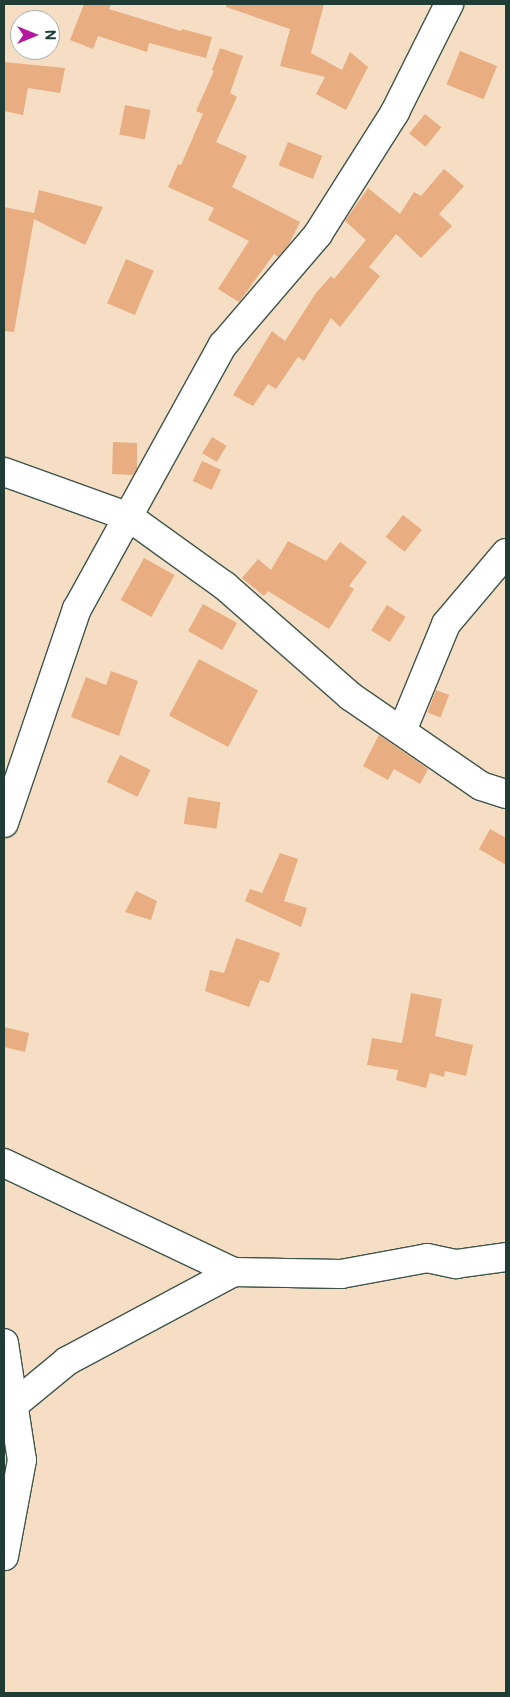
<!DOCTYPE html>
<style>
body{margin:0}
#map{position:relative;width:510px;height:1697px;overflow:hidden;background:#f6dec5;font-family:"Balsamiq Sans",sans-serif}
div>[style]{position:absolute}
.building>*{inset:0;background:#e8ad81;transform-origin:0 0}
.roads{filter:drop-shadow(1px 0 #3f554a) drop-shadow(-1px 0 #3f554a) drop-shadow(0 1px #3f554a) drop-shadow(0 -1px #3f554a)}
.minor>*{height:28px;margin:-14px;padding:0 14px;transform-origin:14px;border-radius:14px;background:#fff}
span{translate:-50% -50%;white-space:nowrap;text-align:center;line-height:1.15;-webkit-text-stroke:4.5px #fff;paint-order:stroke}
.frame{position:absolute;inset:0;border:5px solid #1f3d34;pointer-events:none}
.north{position:absolute;left:10px;top:10px;width:50px;height:50px;box-sizing:border-box;background:#fff;border:1px solid #a5b1ae;border-radius:50%;rotate:90deg;font-size:14px;font-weight:700;line-height:20px;text-align:center;color:#1f3d34}
.north::after{content:'';display:block;margin:auto;width:18px;height:22px;background:#b5179e;clip-path:polygon(50% 0,100% 100%,50% 72%,0 100%)}
</style>
<div id="map">
<div class="building">
<div style="clip-path:polygon(84px 4px,111px 4px,109px 9px,181px 31px,182px 29px,212px 37px,206px 58px,149px 43px,147px 52px,98px 36px,93px 49px,70px 40px)"></div>
<div style="clip-path:polygon(226px 4px,324px 4px,311px 53px,342px 70px,350px 52px,368px 67px,346px 110px,316px 94px,325px 77px,280px 66px,290px 29px,226px 7px)"></div>
<div style="clip-path:polygon(220px 48px,243px 56px,230px 93px,237px 97px,216px 142px,247px 156px,232px 187px,300px 222px,289px 244px,278px 257px,274px 254px,239px 302px,218px 289px,249px 241px,208px 220px,214px 208px,168px 187px,178px 164px,181px 165px,203px 114px,196px 111px,214px 71px,212px 70px)"></div>
<div style="left:460px;top:51px;width:40px;height:36px;rotate:22deg"></div>
<div style="clip-path:polygon(4px 62px,65px 68px,60px 93px,28px 88px,23px 115px,4px 111px)"></div>
<div style="left:125px;top:105px;width:26px;height:30px;rotate:11deg"></div>
<div style="left:425px;top:114px;width:21px;height:25px;rotate:39deg"></div>
<div style="left:288px;top:142px;width:37px;height:25px;rotate:22deg"></div>
<div style="clip-path:polygon(444px 169px,464px 186px,439px 214px,452px 226px,421px 258px,396px 234px,369px 267px,380px 276px,340px 327px,331px 318px,304px 361px,298px 357px,276px 389px,268px 384px,253px 406px,233px 395px,272px 331px,285px 341px,316px 293px,331px 276px,334px 279px,366px 240px,345px 221px,368px 188px,400px 214px,414px 192px,421px 196px)"></div>
<div style="clip-path:polygon(39px 190px,103px 207px,85px 245px,34px 219px,14px 332px,4px 331px,4px 207px,34px 213px)"></div>
<div style="left:126px;top:259px;width:30px;height:48px;rotate:23deg"></div>
<div style="left:212px;top:437px;width:17px;height:19px;rotate:31deg"></div>
<div style="clip-path:polygon(113px 442px,137px 443px,137px 469px,133px 475px,112px 474px)"></div>
<div style="left:202px;top:461px;width:21px;height:22px;rotate:25deg"></div>
<div style="left:403px;top:515px;width:24px;height:28px;rotate:38deg"></div>
<div style="clip-path:polygon(288px 541px,326px 561px,340px 542px,367px 562px,349px 586px,354px 589px,329px 629px,268px 591px,264px 596px,242px 578px,258px 559px,271px 570px)"></div>
<div style="left:144px;top:558px;width:35px;height:48px;rotate:29deg"></div>
<div style="left:203px;top:604px;width:39px;height:31px;rotate:29deg"></div>
<div style="left:387px;top:605px;width:22px;height:30px;rotate:32deg"></div>
<div style="left:199px;top:659px;width:67px;height:64px;rotate:28deg"></div>
<div style="clip-path:polygon(111px 671px,138px 681px,119px 736px,71px 717px,86px 677px,106px 685px)"></div>
<div style="left:436px;top:690px;width:14px;height:24px;rotate:21deg"></div>
<div style="clip-path:polygon(379px 735px,428px 769px,420px 784px,394px 769px,388px 780px,363px 766px)"></div>
<div style="left:120px;top:755px;width:34px;height:30px;rotate:26deg"></div>
<div style="left:188px;top:797px;width:33px;height:27px;rotate:9deg"></div>
<div style="clip-path:polygon(490px 829px,506px 838px,506px 865px,479px 849px)"></div>
<div style="clip-path:polygon(280px 853px,298px 859px,284px 901px,307px 908px,301px 927px,245px 901px,250px 889px,262px 893px)"></div>
<div style="clip-path:polygon(136px 891px,157px 901px,151px 920px,125px 912px)"></div>
<div style="clip-path:polygon(236px 938px,280px 953px,269px 983px,260px 980px,249px 1007px,205px 991px,210px 970px,224px 973px)"></div>
<div style="clip-path:polygon(411px 993px,442px 999px,435px 1036px,473px 1045px,466px 1076px,445px 1071px,444px 1077px,430px 1073px,426px 1088px,396px 1080px,398px 1070px,367px 1065px,372px 1038px,402px 1043px)"></div>
<div style="clip-path:polygon(4px 1027px,29px 1033px,25px 1052px,4px 1047px)"></div>
</div>
<div class="roads">
<div class="minor">
<div style="left:4px;top:472px;width:133px;rotate:19.8deg"></div>
<div style="left:129px;top:517px;width:118px;rotate:35.7deg"></div>
<div style="left:225px;top:586px;width:167px;rotate:41.3deg"></div>
<div style="left:350px;top:696px;width:159px;rotate:34.5deg"></div>
<div style="left:481px;top:786px;width:26px;rotate:18deg"></div>
<div style="left:402px;top:731px;width:116px;rotate:-67.6deg"></div>
<div style="left:446px;top:624px;width:93px;rotate:-49.8deg"></div>
<div style="left:4px;top:823px;width:226px;rotate:-71.2deg"></div>
<div style="left:77px;top:609px;width:302px;rotate:-61.1deg"></div>
<div style="left:223px;top:345px;width:146px;rotate:-49.4deg"></div>
<div style="left:318px;top:234px;width:144px;rotate:-57.7deg"></div>
<div style="left:395px;top:112px;width:121px;rotate:-63.4deg"></div>
<div style="left:4px;top:1163px;width:255px;rotate:25.4deg"></div>
<div style="left:234px;top:1272px;width:107px;rotate:1.1deg"></div>
<div style="left:341px;top:1274px;width:87px;rotate:-10.5deg"></div>
<div style="left:427px;top:1258px;width:30px;rotate:12deg"></div>
<div style="left:456px;top:1264px;width:50px;rotate:-8deg"></div>
<div style="left:4px;top:1343px;width:118px;rotate:81.3deg"></div>
<div style="left:22px;top:1460px;width:98px;rotate:100.6deg"></div>
<div style="left:4px;top:1413px;width:82px;rotate:-39.5deg"></div>
<div style="left:67px;top:1361px;width:189px;rotate:-28.1deg"></div>
</div>
</div>
<div class="frame"></div>
<div class="north">N</div>
</div>
